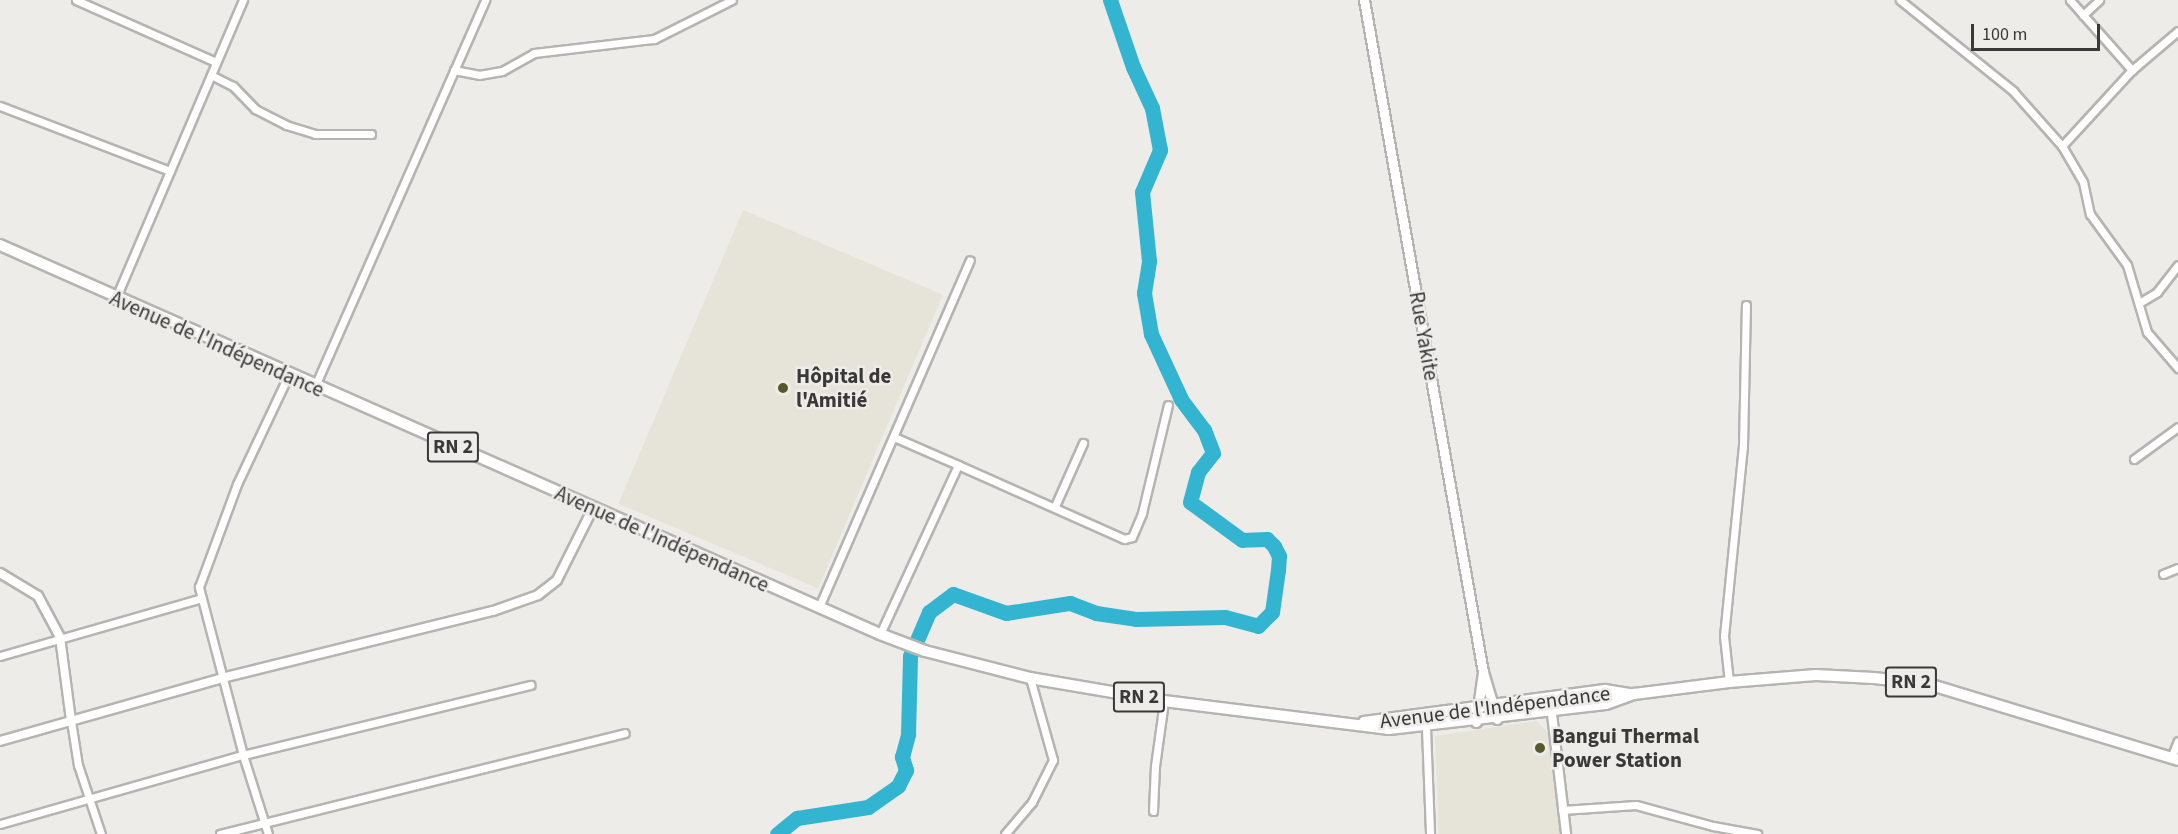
<!DOCTYPE html>
<meta charset="utf-8">
<style>
body{margin:0}
#map{position:relative;width:2178px;height:834px;overflow:hidden;background:#edece9;font-family:"Source Sans 3",sans-serif}
div>[style]{position:absolute}
.built>*{inset:0;background:#e6e3d8;transform-origin:0 0}
.river>*{height:15px;margin:-7.5px;padding:0 7.5px;transform-origin:7.5px;border-radius:7.5px;background:#33b5d1}
.roads{filter:drop-shadow(2px 0 #b5b4b0) drop-shadow(-2px 0 #b5b4b0) drop-shadow(0 2px #b5b4b0) drop-shadow(0 -2px #b5b4b0)}
.minor>*{height:7px;margin:-3.5px;padding:0 3.5px;transform-origin:3.5px;border-radius:3.5px;background:#fff}
.tertiary>*{height:8px;margin:-4px;padding:0 4px;transform-origin:4px;border-radius:4px;background:#fff}
.secondary>*{height:9px;margin:-4.5px;padding:0 4.5px;transform-origin:4.5px;border-radius:4.5px;background:#fff}
.primary>*{height:10px;margin:-5px;padding:0 5px;transform-origin:5px;border-radius:5px;background:#fff}
.dots>*{width:16px;height:16px;translate:-50% -50%;box-sizing:border-box;border:3px solid #edece9;border-radius:50%}
span{translate:-50% -50%;white-space:nowrap;text-align:center;line-height:1.15;-webkit-text-stroke:5px #edece9;paint-order:stroke}
.shield-label span{padding:2px 4px;background:#edece9;border:2px solid;border-radius:4px;-webkit-text-stroke-width:0}
.shield-label{font-size:20px;color:#3a3938;font-weight:700}
.street-label{font-size:21px;color:#3a3938}
.poi-label{font-size:21px;color:#3a3938;font-weight:700}
.left{translate:0 -50%;text-align:left}
.scale{position:absolute;left:1971px;top:24px;width:129px;height:27px;box-sizing:border-box;border:3px solid #3a3938;border-top:0;padding-left:8px;font-size:18px;line-height:21px;white-space:nowrap;color:#3a3938;-webkit-text-stroke:4px #edece9;paint-order:stroke}
</style>
<div id="map">
<div class="built">
<div style="left:743px;top:210px;width:217px;height:319px;rotate:23deg"></div>
<div style="clip-path:polygon(1537px 721px,1549px 734px,1561px 834px,1439px 834px,1435px 736px)"></div>
</div>
<div class="river">
<div style="left:777px;top:834px;width:26px;rotate:-39deg"></div>
<div style="left:797px;top:818px;width:72px;rotate:-8.8deg"></div>
<div style="left:868px;top:807px;width:37px;rotate:-35deg"></div>
<div style="left:898px;top:786px;width:18px;rotate:-63deg"></div>
<div style="left:906px;top:770px;width:14px;rotate:-107deg"></div>
<div style="left:902px;top:757px;width:24px;rotate:-75deg"></div>
<div style="left:908px;top:734px;width:78px;rotate:-88.5deg"></div>
<div style="left:910px;top:656px;width:48px;rotate:-66.6deg"></div>
<div style="left:929px;top:612px;width:30px;rotate:-37deg"></div>
<div style="left:953px;top:594px;width:56px;rotate:19.7deg"></div>
<div style="left:1006px;top:613px;width:65px;rotate:-8.9deg"></div>
<div style="left:1070px;top:603px;width:28px;rotate:21deg"></div>
<div style="left:1096px;top:613px;width:40px;rotate:8.5deg"></div>
<div style="left:1136px;top:619px;width:89px;rotate:-1.3deg"></div>
<div style="left:1225px;top:617px;width:34px;rotate:15deg"></div>
<div style="left:1258px;top:626px;width:20px;rotate:-45deg"></div>
<div style="left:1272px;top:612px;width:42px;rotate:-81.9deg"></div>
<div style="left:1278px;top:570px;width:14px;rotate:-86deg"></div>
<div style="left:1279px;top:556px;width:11px;rotate:-117deg"></div>
<div style="left:1274px;top:546px;width:10px;rotate:-135deg"></div>
<div style="left:1267px;top:539px;width:25px;rotate:178deg"></div>
<div style="left:1242px;top:540px;width:64px;rotate:-143.8deg"></div>
<div style="left:1190px;top:502px;width:31px;rotate:-75deg"></div>
<div style="left:1198px;top:472px;width:24px;rotate:-52deg"></div>
<div style="left:1213px;top:453px;width:25px;rotate:-111deg"></div>
<div style="left:1204px;top:430px;width:39px;rotate:-127deg"></div>
<div style="left:1181px;top:399px;width:72px;rotate:-114.8deg"></div>
<div style="left:1151px;top:334px;width:42px;rotate:-99.7deg"></div>
<div style="left:1144px;top:293px;width:32px;rotate:-81deg"></div>
<div style="left:1149px;top:261px;width:69px;rotate:-95.8deg"></div>
<div style="left:1142px;top:192px;width:46px;rotate:-66.8deg"></div>
<div style="left:1160px;top:150px;width:43px;rotate:-100.8deg"></div>
<div style="left:1152px;top:108px;width:45px;rotate:-114.9deg"></div>
<div style="left:1133px;top:67px;width:71px;rotate:-108.9deg"></div>
</div>
<div class="roads">
<div class="minor">
<div style="left:76px;top:0;width:153px;rotate:23.9deg"></div>
<div style="left:1900px;top:0;width:145px;rotate:38.8deg"></div>
<div style="left:2013px;top:91px;width:74px;rotate:48.3deg"></div>
<div style="left:2062px;top:146px;width:42px;rotate:59.7deg"></div>
<div style="left:2083px;top:182px;width:33px;rotate:78deg"></div>
<div style="left:2090px;top:214px;width:63px;rotate:54deg"></div>
<div style="left:2127px;top:265px;width:70px;rotate:73.4deg"></div>
<div style="left:2147px;top:332px;width:48px;rotate:49.3deg"></div>
<div style="left:2070px;top:0;width:94px;rotate:48.5deg"></div>
<div style="left:2083px;top:15px;width:22px;rotate:-43deg"></div>
<div style="left:454px;top:70px;width:25px;rotate:11deg"></div>
<div style="left:479px;top:75px;width:23px;rotate:-10deg"></div>
<div style="left:502px;top:71px;width:37px;rotate:-29deg"></div>
<div style="left:534px;top:53px;width:121px;rotate:-6.7deg"></div>
<div style="left:654px;top:39px;width:87px;rotate:-26.6deg"></div>
<div style="left:211px;top:75px;width:25px;rotate:27deg"></div>
<div style="left:233px;top:86px;width:32px;rotate:46deg"></div>
<div style="left:255px;top:109px;width:35px;rotate:27deg"></div>
<div style="left:286px;top:125px;width:30px;rotate:17deg"></div>
<div style="left:315px;top:134px;width:56px"></div>
<div style="left:0;top:106px;width:182px;rotate:20.9deg"></div>
<div style="left:2062px;top:146px;width:103px;rotate:-47.4deg"></div>
<div style="left:2132px;top:70px;width:60px;rotate:-40.3deg"></div>
<div style="left:115px;top:300px;width:326px;rotate:-66.9deg"></div>
<div style="left:2139px;top:303px;width:21px;rotate:-31deg"></div>
<div style="left:2157px;top:292px;width:34px;rotate:-52deg"></div>
<div style="left:315px;top:386px;width:422px;rotate:-66.2deg"></div>
<div style="left:894px;top:437px;width:70px;rotate:23.6deg"></div>
<div style="left:2134px;top:459px;width:54px;rotate:-36deg"></div>
<div style="left:1055px;top:506px;width:69px;rotate:-66deg"></div>
<div style="left:2163px;top:574px;width:16px;rotate:-22deg"></div>
<div style="left:819px;top:607px;width:378px;rotate:-66.5deg"></div>
<div style="left:880px;top:634px;width:186px;rotate:-65.2deg"></div>
<div style="left:958px;top:465px;width:182px;rotate:24deg"></div>
<div style="left:1124px;top:539px;width:8px;rotate:-14deg"></div>
<div style="left:1132px;top:537px;width:26px;rotate:-67deg"></div>
<div style="left:1142px;top:513px;width:111px;rotate:-76.5deg"></div>
<div style="left:0;top:656px;width:207px;rotate:-16deg"></div>
<div style="left:1729px;top:682px;width:46px;rotate:-96.2deg"></div>
<div style="left:1724px;top:636px;width:191px;rotate:-84.3deg"></div>
<div style="left:1743px;top:446px;width:141px;rotate:-88.8deg"></div>
<div style="left:71px;top:721px;width:45px;rotate:81deg"></div>
<div style="left:78px;top:765px;width:73px;rotate:71.6deg"></div>
<div style="left:1426px;top:728px;width:106px;rotate:87.8deg"></div>
<div style="left:2171px;top:758px;width:18px;rotate:-68deg"></div>
<div style="left:1562px;top:810px;width:74px;rotate:-3.9deg"></div>
<div style="left:1636px;top:805px;width:80px;rotate:15.3deg"></div>
<div style="left:1713px;top:826px;width:45px;rotate:10.3deg"></div>
<div style="left:1153px;top:811px;width:45px;rotate:-87.5deg"></div>
<div style="left:1155px;top:766px;width:66px;rotate:-82.1deg"></div>
<div style="left:0;top:824px;width:253px;rotate:-15.9deg"></div>
<div style="left:243px;top:755px;width:296px;rotate:-13.7deg"></div>
<div style="left:220px;top:834px;width:417px;rotate:-14deg"></div>
<div style="left:268px;top:834px;width:83px;rotate:-107.6deg"></div>
<div style="left:243px;top:755px;width:174px;rotate:-104.7deg"></div>
<div style="left:199px;top:587px;width:110px;rotate:-69.7deg"></div>
<div style="left:237px;top:484px;width:122px;rotate:-64.7deg"></div>
<div style="left:1005px;top:834px;width:42px;rotate:-49.8deg"></div>
<div style="left:1032px;top:802px;width:47px;rotate:-63.4deg"></div>
<div style="left:1053px;top:760px;width:85px;rotate:-105.7deg"></div>
</div>
<div class="tertiary">
<div style="left:0;top:573px;width:44px;rotate:31.2deg"></div>
<div style="left:38px;top:596px;width:47px;rotate:61.8deg"></div>
<div style="left:60px;top:637px;width:85px;rotate:82.5deg"></div>
<div style="left:1550px;top:697px;width:138px;rotate:83.3deg"></div>
<div style="left:0;top:741px;width:231px;rotate:-15.8deg"></div>
<div style="left:222px;top:678px;width:279px;rotate:-13.9deg"></div>
<div style="left:493px;top:611px;width:48px;rotate:-19.6deg"></div>
<div style="left:538px;top:595px;width:24px;rotate:-38deg"></div>
<div style="left:557px;top:580px;width:80px;rotate:-63.4deg"></div>
</div>
<div class="secondary">
<div style="left:1364px;top:0;width:682px;rotate:79.96deg"></div>
<div style="left:1483px;top:672px;width:49px;rotate:73.4deg"></div>
<div style="left:1476px;top:722px;width:50px;rotate:-82deg"></div>
</div>
<div class="primary">
<div style="left:0;top:245px;width:962px;rotate:23.85deg"></div>
<div style="left:880px;top:634px;width:48px;rotate:20.7deg"></div>
<div style="left:925px;top:651px;width:108px;rotate:14.4deg"></div>
<div style="left:1030px;top:678px;width:136px;rotate:9.7deg"></div>
<div style="left:1164px;top:701px;width:227px;rotate:7.1deg"></div>
<div style="left:1389px;top:729px;width:218px;rotate:-6.6deg"></div>
<div style="left:1606px;top:704px;width:30px;rotate:-20deg"></div>
<div style="left:1634px;top:694px;width:96px;rotate:-7.2deg"></div>
<div style="left:1729px;top:682px;width:87px;rotate:-4.6deg"></div>
<div style="left:1816px;top:675px;width:58px;rotate:3deg"></div>
<div style="left:1874px;top:678px;width:54px;rotate:6.3deg"></div>
<div style="left:1928px;top:684px;width:261px;rotate:16.9deg"></div>
<div style="left:1364px;top:722px;width:243px;rotate:-7.6deg"></div>
<div style="left:1605px;top:690px;width:26px;rotate:9deg"></div>
</div>
</div>
<div class="dots">
<div style="left:783px;top:388px;background:#535b2a"></div>
<div style="left:1540px;top:748px;background:#535b2a"></div>
</div>
<div class="shield-label">
<span style="left:453px;top:447px">RN 2</span>
<span style="left:1911px;top:682px">RN 2</span>
<span style="left:1139px;top:697px">RN 2</span>
</div>
<div class="street-label">
<span style="left:1424px;top:336px;rotate:80deg">Rue Yakite</span>
<span style="left:217px;top:344px;rotate:24deg">Avenue de l'Indépendance</span>
<span style="left:662px;top:539px;rotate:24deg">Avenue de l'Indépendance</span>
<span style="left:1495px;top:707px;rotate:-7deg">Avenue de l'Indépendance</span>
</div>
<div class="poi-label">
<span class="left" style="left:796px;top:388px">Hôpital de<br>l'Amitié</span>
<span class="left" style="left:1552px;top:748px">Bangui Thermal<br>Power Station</span>
</div>
<div class="scale">100 m</div>
</div>
